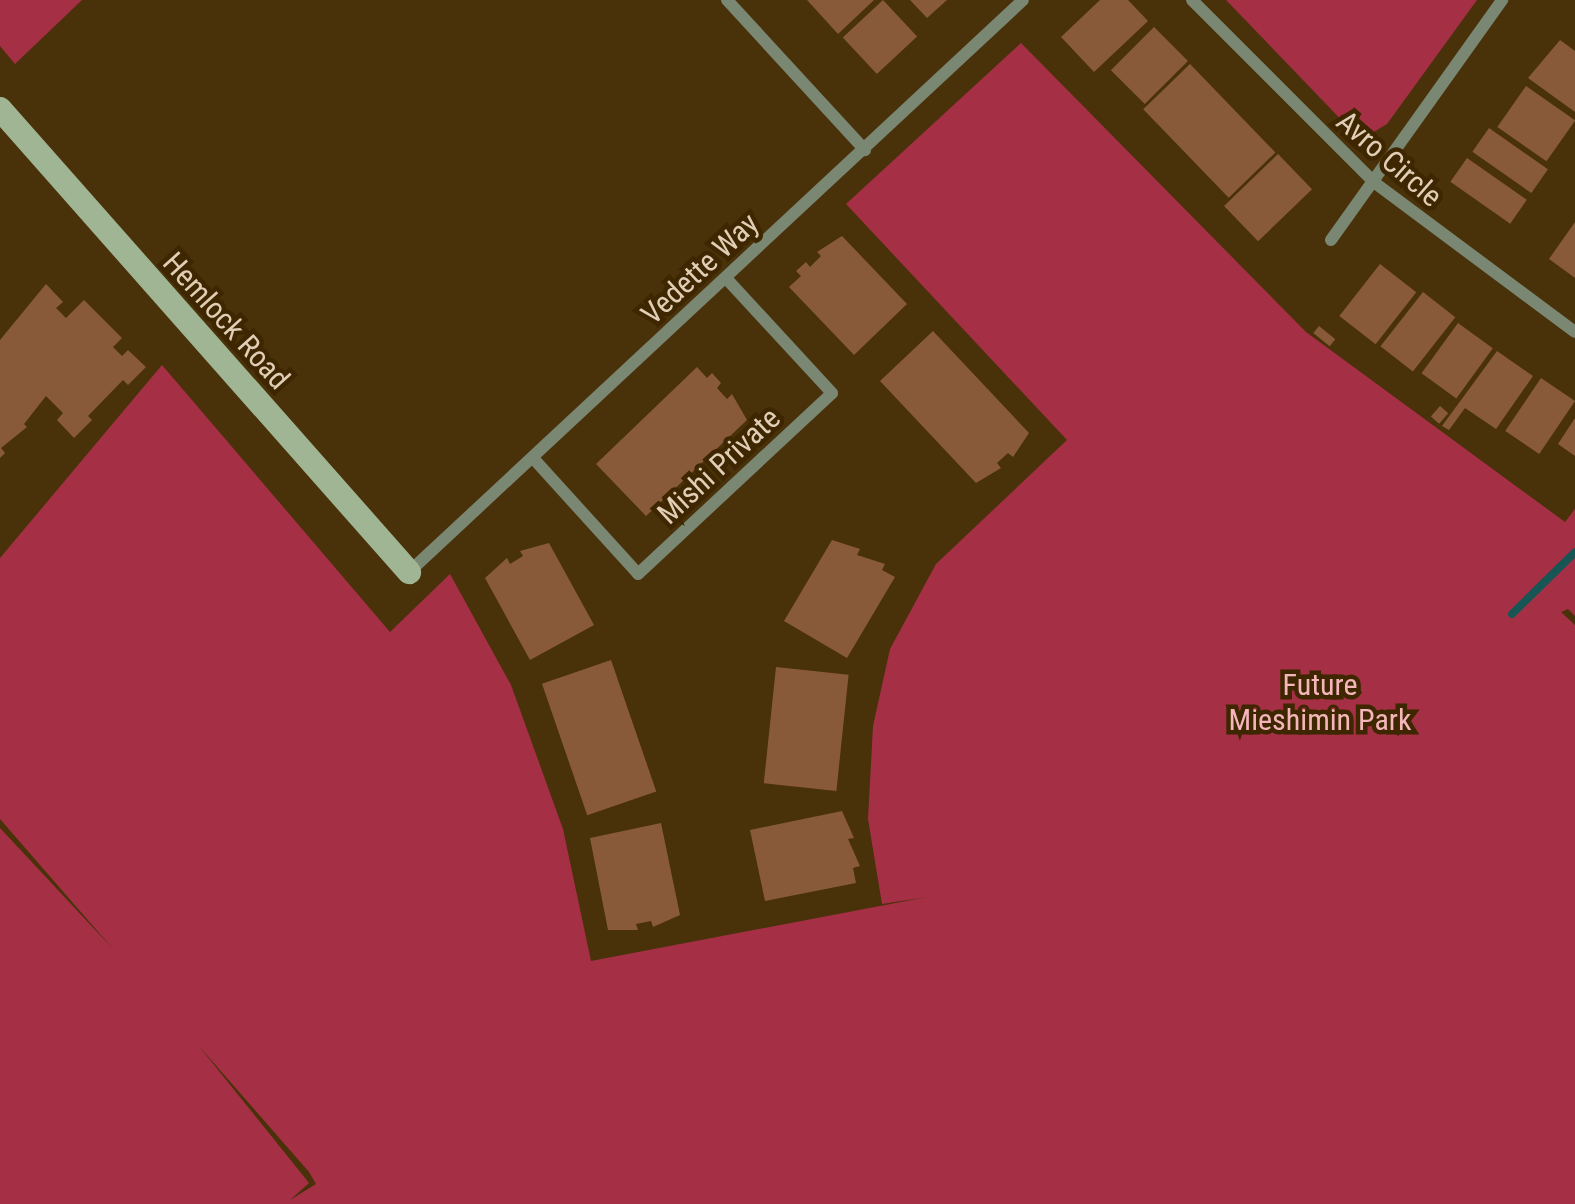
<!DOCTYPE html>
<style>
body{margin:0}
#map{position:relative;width:1575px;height:1204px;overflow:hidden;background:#49310a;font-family:"Roboto Condensed",sans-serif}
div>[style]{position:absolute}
.green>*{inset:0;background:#a53045}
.stream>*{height:8px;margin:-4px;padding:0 4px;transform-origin:4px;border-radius:4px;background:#175655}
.building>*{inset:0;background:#895a3a;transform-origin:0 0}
.street>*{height:12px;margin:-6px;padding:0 6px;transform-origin:6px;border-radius:6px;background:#7a8772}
.secondary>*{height:24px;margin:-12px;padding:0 12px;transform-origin:12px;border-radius:12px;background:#9fb593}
span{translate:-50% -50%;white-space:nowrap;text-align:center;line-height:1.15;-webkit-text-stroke:9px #3e2700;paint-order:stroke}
.street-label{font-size:30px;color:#e1ceb6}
.park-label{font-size:30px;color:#f5b6bb}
</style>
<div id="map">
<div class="green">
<div style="clip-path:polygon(0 0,82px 0,15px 64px,0 46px)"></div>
<div style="clip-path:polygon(1226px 0,1477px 0,1387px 124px,1367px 136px,1351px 130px)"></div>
<div style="clip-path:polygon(evenodd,1021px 43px,1306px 332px,1565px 522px,1575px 509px,1575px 616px,1568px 609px,1561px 612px,1575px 625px,1575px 1204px,0 1204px,0 828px,113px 949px,0 819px,0 558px,162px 365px,390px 632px,450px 574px,511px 685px,563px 829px,591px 961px,927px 897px,882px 904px,868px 819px,873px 726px,890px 649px,936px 564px,1067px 440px,846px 204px,1021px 43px,198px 1045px,309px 1172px,316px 1184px,290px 1200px,309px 1183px,198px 1045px)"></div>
</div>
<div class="stream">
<div style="left:1512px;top:614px;width:88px;rotate:-44.5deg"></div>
</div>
<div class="building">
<div style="clip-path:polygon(807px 0,874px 0,838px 34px)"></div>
<div style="left:883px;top:0;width:50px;height:55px;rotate:47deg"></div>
<div style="clip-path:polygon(910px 0,947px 0,927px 18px)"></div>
<div style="clip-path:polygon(1100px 0,1128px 0,1148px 21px,1094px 72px,1061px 37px)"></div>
<div style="left:1154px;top:27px;width:48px;height:61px;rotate:45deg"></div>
<div style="clip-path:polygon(1560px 40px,1575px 51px,1575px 112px,1528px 78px)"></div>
<div style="left:1190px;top:64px;width:123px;height:65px;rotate:46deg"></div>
<div style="left:1526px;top:86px;width:60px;height:50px;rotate:35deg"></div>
<div style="left:1489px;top:128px;width:72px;height:29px;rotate:35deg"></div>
<div style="left:1278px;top:154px;width:49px;height:75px;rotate:46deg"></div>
<div style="left:1467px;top:158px;width:73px;height:29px;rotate:35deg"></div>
<div style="clip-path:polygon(1575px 222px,1575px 278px,1549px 259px)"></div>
<div style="clip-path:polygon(842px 236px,907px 304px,854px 355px,789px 287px,801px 276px,796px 271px,806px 262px,810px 267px,821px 256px,817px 252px)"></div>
<div style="left:1380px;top:264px;width:46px;height:66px;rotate:38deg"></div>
<div style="clip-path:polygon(46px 284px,63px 302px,56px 308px,66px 318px,84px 300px,122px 338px,113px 347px,122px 356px,128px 350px,146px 367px,128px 385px,123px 380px,88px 416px,92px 420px,74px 438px,57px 420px,63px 413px,46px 396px,24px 424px,27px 427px,1px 448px,5px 453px,0 458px,0 340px)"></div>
<div style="left:1423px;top:292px;width:41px;height:69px;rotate:38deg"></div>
<div style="left:1458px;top:323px;width:43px;height:62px;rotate:36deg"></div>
<div style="left:1319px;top:326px;width:21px;height:9px;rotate:39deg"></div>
<div style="clip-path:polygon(933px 331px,1029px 433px,1013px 457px,1008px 453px,997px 463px,1001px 468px,976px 483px,880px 381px)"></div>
<div style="clip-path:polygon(1497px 351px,1533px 376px,1496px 429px,1465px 408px,1449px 430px,1442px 426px)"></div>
<div style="clip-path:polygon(697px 367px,707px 378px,712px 373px,721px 383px,717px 388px,727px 399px,732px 394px,747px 420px,646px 516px,596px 464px)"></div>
<div style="left:1541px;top:378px;width:41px;height:64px;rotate:34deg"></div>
<div style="left:1440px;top:406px;width:11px;height:14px;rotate:41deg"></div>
<div style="clip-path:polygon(1575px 418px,1575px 456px,1558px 444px)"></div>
<div style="clip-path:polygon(832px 540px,860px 549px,857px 555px,885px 564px,882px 570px,895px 577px,847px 658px,784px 621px)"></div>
<div style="clip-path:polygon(549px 543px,594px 625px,530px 660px,485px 578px,507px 558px,510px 564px,523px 556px,520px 551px)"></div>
<div style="left:611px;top:660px;width:139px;height:73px;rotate:71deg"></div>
<div style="left:776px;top:667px;width:73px;height:117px;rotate:6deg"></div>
<div style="clip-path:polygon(842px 811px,854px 838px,848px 839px,860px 866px,853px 868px,856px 883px,765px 901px,750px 830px)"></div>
<div style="clip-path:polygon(661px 823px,680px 915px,653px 927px,651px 921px,636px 924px,638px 930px,608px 930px,590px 838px)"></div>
</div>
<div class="street">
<div style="left:727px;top:0;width:204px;rotate:47.4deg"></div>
<div style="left:1192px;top:0;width:259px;rotate:45deg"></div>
<div style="left:1375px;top:183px;width:249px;rotate:36.7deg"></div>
<div style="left:1331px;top:240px;width:295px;rotate:-54.5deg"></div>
<div style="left:533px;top:458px;width:156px;rotate:47.8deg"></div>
<div style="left:638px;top:574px;width:265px;rotate:-43deg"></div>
<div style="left:832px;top:393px;width:156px;rotate:-132.7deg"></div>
<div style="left:409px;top:572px;width:839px;rotate:-42.97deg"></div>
</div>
<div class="secondary">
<div style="left:0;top:109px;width:618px;rotate:48.54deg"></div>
</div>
<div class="street-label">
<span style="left:1389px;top:159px;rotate:41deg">Avro Circle</span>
<span style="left:700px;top:269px;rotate:-43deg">Vedette Way</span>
<span style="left:226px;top:321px;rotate:48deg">Hemlock Road</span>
<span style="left:719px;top:466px;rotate:-43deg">Mishi Private</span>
</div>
<div class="park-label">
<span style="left:1320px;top:702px">Future<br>Mieshimin Park</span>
</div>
</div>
